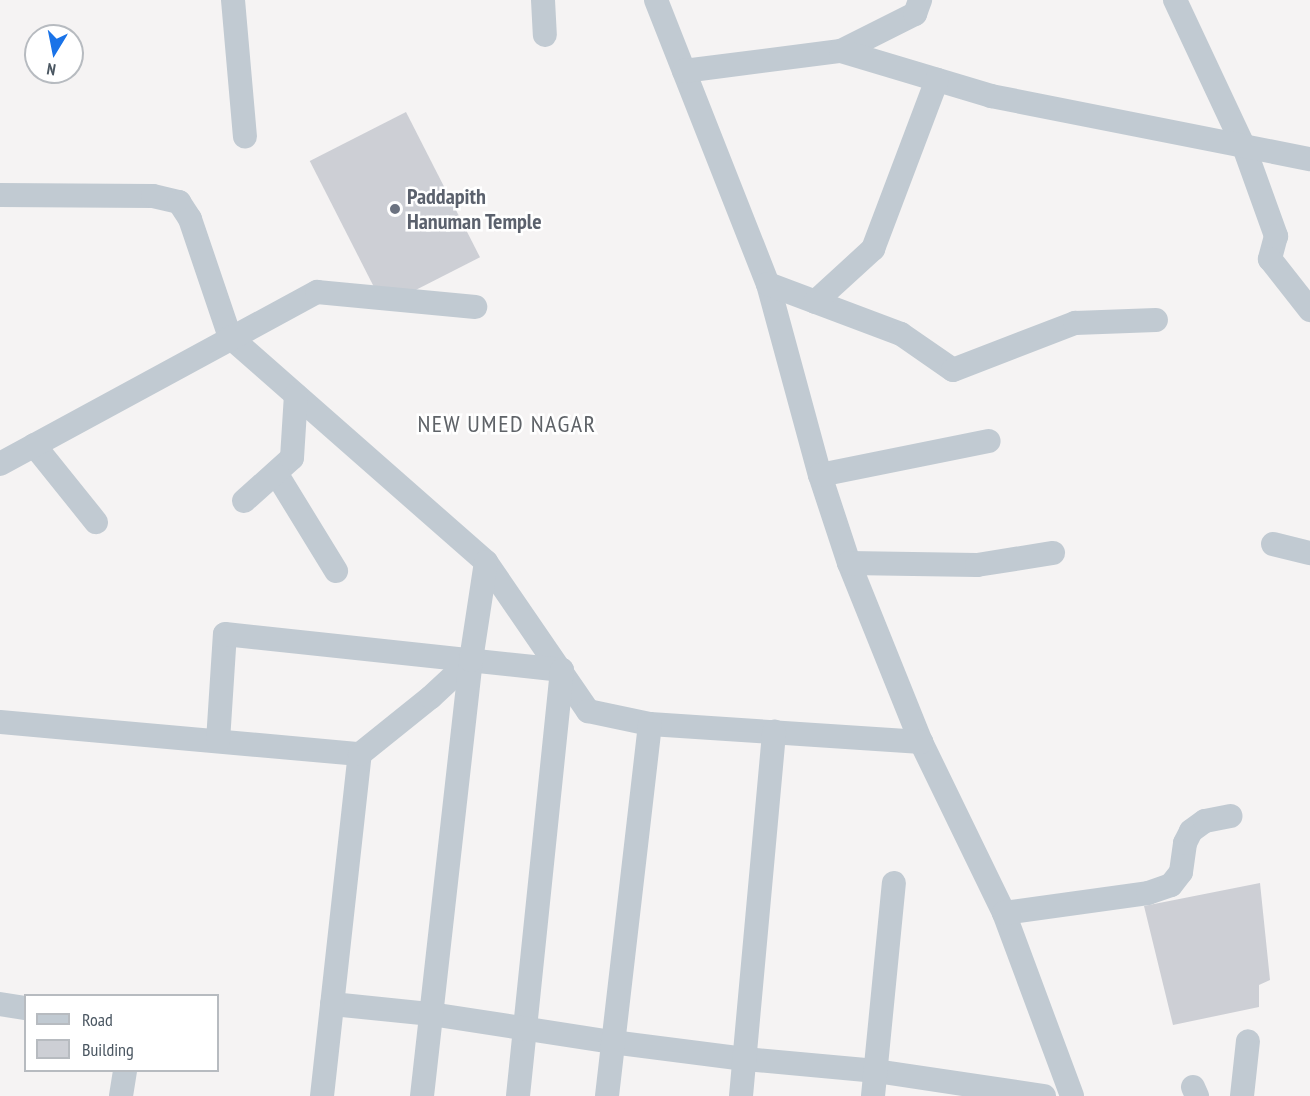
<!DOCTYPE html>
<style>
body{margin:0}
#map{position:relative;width:1310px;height:1096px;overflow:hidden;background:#f5f3f3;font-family:"PT Sans Narrow",sans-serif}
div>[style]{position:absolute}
.building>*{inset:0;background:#cdcfd5;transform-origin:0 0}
.minor>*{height:24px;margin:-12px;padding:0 12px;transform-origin:12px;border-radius:12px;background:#c1cad2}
.dots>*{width:16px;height:16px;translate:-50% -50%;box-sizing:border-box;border:3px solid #fff;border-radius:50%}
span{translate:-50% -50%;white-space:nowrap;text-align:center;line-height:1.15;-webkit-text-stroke:5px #fff;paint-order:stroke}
.worship-label{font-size:22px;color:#5b616d;font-weight:700}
.left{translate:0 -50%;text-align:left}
.neighbourhood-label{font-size:24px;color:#5f6368;letter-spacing:1.5px}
.legend{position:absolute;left:24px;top:994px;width:195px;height:78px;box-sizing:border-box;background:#fff;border:2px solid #b7bbc0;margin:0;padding:8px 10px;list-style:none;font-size:18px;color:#4a5661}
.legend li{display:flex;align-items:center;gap:12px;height:30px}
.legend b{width:30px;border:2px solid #b7bbc0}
.north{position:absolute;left:24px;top:24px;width:60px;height:60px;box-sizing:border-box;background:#fff;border:2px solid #b7bbc0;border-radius:50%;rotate:190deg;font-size:16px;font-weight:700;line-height:24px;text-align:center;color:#4a5661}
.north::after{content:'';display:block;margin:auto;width:21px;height:27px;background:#1a73e8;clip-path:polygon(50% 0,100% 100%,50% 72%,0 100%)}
</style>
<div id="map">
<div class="building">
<div style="left:406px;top:112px;width:163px;height:108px;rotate:63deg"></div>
<div style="clip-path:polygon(1260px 883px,1270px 980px,1259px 985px,1259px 1007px,1173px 1025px,1144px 906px)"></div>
</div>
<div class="minor">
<div style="left:233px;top:0;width:137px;rotate:85deg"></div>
<div style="left:543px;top:0;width:35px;rotate:87deg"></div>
<div style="left:656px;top:0;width:305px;rotate:68.5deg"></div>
<div style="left:768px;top:284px;width:198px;rotate:74.8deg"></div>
<div style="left:820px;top:475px;width:93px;rotate:71.8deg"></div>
<div style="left:849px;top:563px;width:193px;rotate:68.1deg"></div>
<div style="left:921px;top:742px;width:190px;rotate:64.1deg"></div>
<div style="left:1004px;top:913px;width:195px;rotate:69.6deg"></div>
<div style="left:1175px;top:0;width:162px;rotate:64.9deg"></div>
<div style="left:1244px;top:147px;width:95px;rotate:70.2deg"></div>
<div style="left:1276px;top:236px;width:24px;rotate:105deg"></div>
<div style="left:1270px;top:259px;width:65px;rotate:51.9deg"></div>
<div style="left:841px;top:51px;width:83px;rotate:-26.6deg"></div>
<div style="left:915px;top:14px;width:15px;rotate:-70deg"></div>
<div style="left:684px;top:71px;width:158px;rotate:-7.3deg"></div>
<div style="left:841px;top:51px;width:157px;rotate:16.7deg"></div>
<div style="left:991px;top:96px;width:325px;rotate:11.2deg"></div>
<div style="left:0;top:195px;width:153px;rotate:0.4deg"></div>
<div style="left:153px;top:196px;width:27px;rotate:13deg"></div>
<div style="left:179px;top:202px;width:20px;rotate:57deg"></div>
<div style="left:190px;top:219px;width:125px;rotate:71.3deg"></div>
<div style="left:230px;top:337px;width:341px;rotate:41.3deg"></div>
<div style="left:486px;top:562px;width:181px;rotate:55.6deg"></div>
<div style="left:588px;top:711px;width:63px;rotate:11.8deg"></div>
<div style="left:650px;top:724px;width:272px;rotate:3.8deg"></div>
<div style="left:768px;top:284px;width:142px;rotate:20.6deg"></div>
<div style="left:901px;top:334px;width:63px;rotate:34.7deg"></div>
<div style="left:953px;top:370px;width:131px;rotate:-21.1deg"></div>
<div style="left:1075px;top:323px;width:81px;rotate:-2.1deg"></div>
<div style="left:815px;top:302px;width:79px;rotate:-42.4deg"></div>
<div style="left:873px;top:249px;width:181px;rotate:-69.3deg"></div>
<div style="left:34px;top:445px;width:99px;rotate:51.2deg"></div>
<div style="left:0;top:464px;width:361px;rotate:-28.5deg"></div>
<div style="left:317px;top:292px;width:159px;rotate:5.4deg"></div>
<div style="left:276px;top:473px;width:115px;rotate:58.5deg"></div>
<div style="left:820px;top:475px;width:172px;rotate:-11.4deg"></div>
<div style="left:244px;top:501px;width:64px;rotate:-41.9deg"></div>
<div style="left:292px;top:458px;width:63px;rotate:-86.4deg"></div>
<div style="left:1273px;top:544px;width:38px;rotate:14deg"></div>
<div style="left:849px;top:563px;width:128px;rotate:0.9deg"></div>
<div style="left:977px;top:565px;width:77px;rotate:-9deg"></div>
<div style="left:0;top:722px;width:361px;rotate:5.1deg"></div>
<div style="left:218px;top:741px;width:107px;rotate:-86.3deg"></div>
<div style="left:225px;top:634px;width:339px;rotate:6.1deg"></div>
<div style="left:562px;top:670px;width:428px;rotate:95.9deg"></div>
<div style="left:1004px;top:913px;width:145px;rotate:-7.9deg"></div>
<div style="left:1148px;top:893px;width:24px;rotate:-19deg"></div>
<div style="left:1171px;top:885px;width:16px;rotate:-52deg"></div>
<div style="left:1181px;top:872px;width:29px;rotate:-82deg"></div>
<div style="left:1185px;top:843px;width:13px;rotate:-63deg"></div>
<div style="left:1191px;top:831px;width:17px;rotate:-36deg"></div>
<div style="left:1205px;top:821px;width:26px;rotate:-11deg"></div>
<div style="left:0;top:1004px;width:26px;rotate:9deg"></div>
<div style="left:332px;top:1004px;width:100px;rotate:5.8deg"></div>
<div style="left:431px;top:1014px;width:183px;rotate:8.8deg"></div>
<div style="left:612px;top:1042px;width:134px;rotate:7.3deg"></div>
<div style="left:745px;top:1059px;width:132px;rotate:5.2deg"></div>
<div style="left:876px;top:1071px;width:170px;rotate:8.5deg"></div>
<div style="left:1193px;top:1087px;width:10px;rotate:66deg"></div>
<div style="left:121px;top:1096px;width:26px;rotate:-81deg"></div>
<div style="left:322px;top:1096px;width:344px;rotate:-83.7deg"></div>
<div style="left:360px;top:754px;width:91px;rotate:-38.8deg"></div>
<div style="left:431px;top:697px;width:54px;rotate:-42.8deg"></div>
<div style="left:422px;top:1096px;width:439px;rotate:-83.6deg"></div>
<div style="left:471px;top:660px;width:99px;rotate:-81.3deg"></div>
<div style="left:607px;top:1096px;width:374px;rotate:-83.4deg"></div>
<div style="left:741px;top:1096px;width:366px;rotate:-84.8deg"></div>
<div style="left:873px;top:1096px;width:214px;rotate:-84.4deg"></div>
<div style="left:1242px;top:1096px;width:55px;rotate:-83.8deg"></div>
</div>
<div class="dots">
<div style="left:395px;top:209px;background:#6b7280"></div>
</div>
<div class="worship-label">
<span class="left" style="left:407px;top:209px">Paddapith<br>Hanuman Temple</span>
</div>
<div class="neighbourhood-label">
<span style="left:507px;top:424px">NEW UMED NAGAR</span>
</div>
<ul class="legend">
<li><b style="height:8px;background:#c1cad2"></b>Road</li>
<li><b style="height:16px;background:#cdcfd5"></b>Building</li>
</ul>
<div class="north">N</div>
</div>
